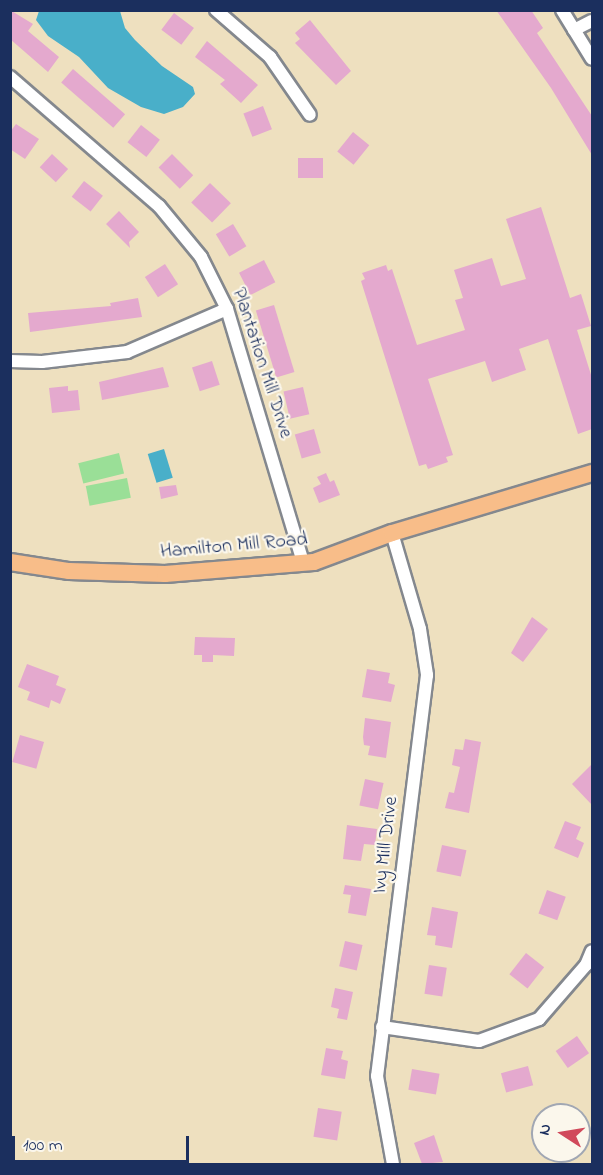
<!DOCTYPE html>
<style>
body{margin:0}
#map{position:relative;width:603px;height:1175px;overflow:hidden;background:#eee0bf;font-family:"Indie Flower",sans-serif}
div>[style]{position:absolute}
.green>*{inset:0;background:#9adf97;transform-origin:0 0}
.water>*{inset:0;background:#49afc9;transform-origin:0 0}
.building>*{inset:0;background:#e4a9ce;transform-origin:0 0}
.roads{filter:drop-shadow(2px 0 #84888e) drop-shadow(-2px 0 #84888e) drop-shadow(0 2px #84888e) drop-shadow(0 -2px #84888e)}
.minor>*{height:12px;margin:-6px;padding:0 6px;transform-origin:6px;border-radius:6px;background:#fff}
.major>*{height:16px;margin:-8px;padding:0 8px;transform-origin:8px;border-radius:8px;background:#f8bd89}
span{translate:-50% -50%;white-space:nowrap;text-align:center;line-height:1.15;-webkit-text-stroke:4.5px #fbf7ec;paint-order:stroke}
.street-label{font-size:20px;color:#1b2f5e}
.frame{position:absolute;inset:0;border:12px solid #1b2f5e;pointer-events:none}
.north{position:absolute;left:531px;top:1103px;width:60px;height:60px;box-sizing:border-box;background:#fbf7ec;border:2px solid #a1a7b3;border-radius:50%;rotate:282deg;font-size:16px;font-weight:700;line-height:24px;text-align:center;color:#1b2f5e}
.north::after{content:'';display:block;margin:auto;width:21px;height:27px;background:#d1495b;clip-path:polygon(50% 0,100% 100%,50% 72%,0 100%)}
.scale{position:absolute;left:12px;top:1136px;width:177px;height:27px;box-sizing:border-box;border:3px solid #1b2f5e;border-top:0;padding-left:8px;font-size:18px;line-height:21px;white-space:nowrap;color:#1b2f5e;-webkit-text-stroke:4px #fbf7ec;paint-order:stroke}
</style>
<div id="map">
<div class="green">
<div style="left:119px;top:453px;width:21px;height:42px;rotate:76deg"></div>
<div style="left:127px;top:478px;width:20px;height:42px;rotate:79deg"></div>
</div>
<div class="water">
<div style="clip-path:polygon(39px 11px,120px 11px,125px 28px,135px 40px,162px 66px,193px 87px,195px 94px,183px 107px,164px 114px,141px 107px,108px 88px,79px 57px,48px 36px,36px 20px)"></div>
<div style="left:164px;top:449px;width:30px;height:17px;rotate:73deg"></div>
</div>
<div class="building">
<div style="clip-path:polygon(10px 10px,33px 24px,28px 31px,59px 57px,48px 72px,10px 39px)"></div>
<div style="clip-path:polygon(496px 10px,531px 10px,543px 28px,537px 33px,592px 116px,592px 155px,551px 88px)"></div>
<div style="left:174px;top:13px;width:25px;height:21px;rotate:37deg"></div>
<div style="clip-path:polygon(310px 20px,351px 71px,336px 85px,295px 43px,300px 39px,295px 33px)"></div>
<div style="clip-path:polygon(207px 41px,258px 85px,241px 103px,220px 84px,225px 80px,195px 57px)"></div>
<div style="left:73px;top:69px;width:69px;height:18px;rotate:41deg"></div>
<div style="left:263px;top:106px;width:25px;height:21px;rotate:69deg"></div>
<div style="clip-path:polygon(16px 124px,39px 139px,25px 159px,10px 149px,10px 132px)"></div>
<div style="left:141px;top:125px;width:24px;height:22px;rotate:38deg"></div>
<div style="left:353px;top:132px;width:21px;height:25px;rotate:39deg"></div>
<div style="left:52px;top:154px;width:22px;height:18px;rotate:43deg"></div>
<div style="left:172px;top:154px;width:30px;height:19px;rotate:45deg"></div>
<div style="left:298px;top:158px;width:25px;height:20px"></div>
<div style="left:84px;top:181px;width:24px;height:20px;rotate:38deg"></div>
<div style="left:210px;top:183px;width:29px;height:27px;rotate:44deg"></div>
<div style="clip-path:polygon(541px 207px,570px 298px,581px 294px,591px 326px,577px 330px,592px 378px,592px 429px,578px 434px,548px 339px,519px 349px,526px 370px,492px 382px,485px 361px,428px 379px,453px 455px,446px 457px,448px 462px,428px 469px,426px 464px,419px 466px,361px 281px,365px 279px,362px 273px,386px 265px,388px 271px,392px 269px,417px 345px,465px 330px,455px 300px,463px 298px,454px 270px,492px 258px,501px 286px,526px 279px,506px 219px)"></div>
<div style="clip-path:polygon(119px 211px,139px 232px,129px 242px,130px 248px,106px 224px)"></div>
<div style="left:233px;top:224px;width:26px;height:20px;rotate:59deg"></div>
<div style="left:264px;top:260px;width:25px;height:28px;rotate:63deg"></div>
<div style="left:165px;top:264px;width:24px;height:24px;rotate:57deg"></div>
<div style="clip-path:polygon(138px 298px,142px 317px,30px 332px,28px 313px,111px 306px,110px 303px)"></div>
<div style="left:274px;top:305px;width:70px;height:19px;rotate:73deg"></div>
<div style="left:212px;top:361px;width:25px;height:21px;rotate:72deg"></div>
<div style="clip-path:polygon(163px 367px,169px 387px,102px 400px,99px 382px)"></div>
<div style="clip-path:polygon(68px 386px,68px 391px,78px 390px,80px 410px,52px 413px,49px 388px)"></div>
<div style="left:303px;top:387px;width:28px;height:20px;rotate:77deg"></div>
<div style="left:314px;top:429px;width:25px;height:20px;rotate:74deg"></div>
<div style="clip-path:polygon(326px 473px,330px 482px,334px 480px,340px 495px,319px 503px,313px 488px,321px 484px,317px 477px)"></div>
<div style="clip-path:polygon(176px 485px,178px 495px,161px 499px,159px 487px)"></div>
<div style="clip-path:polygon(532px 617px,548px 629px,523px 662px,511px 653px)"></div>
<div style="clip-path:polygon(195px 637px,235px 638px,234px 656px,213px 655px,213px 662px,202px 662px,202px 655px,194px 655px)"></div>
<div style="clip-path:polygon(27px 664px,59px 676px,56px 685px,66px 689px,60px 704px,51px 700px,49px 708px,27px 700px,30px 692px,18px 687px)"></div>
<div style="clip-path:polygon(367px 669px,390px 673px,388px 683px,395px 685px,391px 702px,362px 697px)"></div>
<div style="clip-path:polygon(365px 718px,391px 722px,386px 758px,368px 755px,370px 746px,364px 745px,363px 737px)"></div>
<div style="left:20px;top:735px;width:25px;height:28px;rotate:16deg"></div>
<div style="clip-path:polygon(465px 739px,481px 742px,469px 813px,445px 808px,449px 792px,454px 793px,460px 767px,452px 765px,455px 749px,463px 750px)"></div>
<div style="clip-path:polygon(592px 764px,592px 805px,572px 784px)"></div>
<div style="left:365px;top:779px;width:19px;height:27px;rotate:12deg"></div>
<div style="clip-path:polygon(565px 821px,581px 827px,576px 839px,584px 843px,578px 858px,554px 848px)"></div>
<div style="clip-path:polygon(347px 825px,377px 829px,375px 845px,364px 844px,361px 861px,343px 859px)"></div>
<div style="left:442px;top:845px;width:25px;height:27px;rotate:12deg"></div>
<div style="clip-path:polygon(345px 885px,371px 889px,366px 916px,348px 913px,351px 895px,343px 894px)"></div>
<div style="left:547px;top:890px;width:20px;height:25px;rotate:20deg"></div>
<div style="clip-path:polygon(432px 907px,458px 912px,452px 948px,435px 945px,436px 936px,427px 935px)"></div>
<div style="left:345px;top:941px;width:18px;height:26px;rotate:13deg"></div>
<div style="left:526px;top:953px;width:23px;height:27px;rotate:38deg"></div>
<div style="left:429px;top:965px;width:18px;height:29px;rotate:9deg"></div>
<div style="clip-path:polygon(335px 988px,353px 992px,347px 1020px,337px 1018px,339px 1009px,331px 1007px)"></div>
<div style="left:577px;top:1036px;width:21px;height:26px;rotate:55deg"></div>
<div style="clip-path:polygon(326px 1048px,343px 1051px,341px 1059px,348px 1061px,345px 1079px,321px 1075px)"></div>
<div style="left:528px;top:1066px;width:20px;height:28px;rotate:75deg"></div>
<div style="left:412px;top:1069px;width:28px;height:21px;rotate:10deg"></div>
<div style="left:318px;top:1108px;width:24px;height:29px;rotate:9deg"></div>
<div style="clip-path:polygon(434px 1135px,443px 1162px,422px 1164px,414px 1143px)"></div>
</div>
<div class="roads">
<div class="minor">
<div style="left:216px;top:10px;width:72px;rotate:41deg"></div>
<div style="left:270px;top:57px;width:70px;rotate:55.4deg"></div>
<div style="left:562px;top:10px;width:57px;rotate:58.5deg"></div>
<div style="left:574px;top:30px;width:20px;rotate:-27deg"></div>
<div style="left:10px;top:77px;width:197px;rotate:40.9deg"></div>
<div style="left:159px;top:206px;width:66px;rotate:50.5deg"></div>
<div style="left:201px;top:257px;width:58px;rotate:63.4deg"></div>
<div style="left:227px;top:309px;width:265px;rotate:73.3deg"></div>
<div style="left:10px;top:361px;width:32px;rotate:2deg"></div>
<div style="left:42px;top:362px;width:86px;rotate:-6.7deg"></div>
<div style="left:127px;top:352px;width:109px;rotate:-23.3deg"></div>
<div style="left:392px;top:533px;width:100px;rotate:73.7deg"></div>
<div style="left:420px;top:629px;width:47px;rotate:81.3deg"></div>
<div style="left:427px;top:675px;width:404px;rotate:97.1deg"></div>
<div style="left:377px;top:1076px;width:89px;rotate:79.7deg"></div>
<div style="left:382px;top:1027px;width:98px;rotate:8.2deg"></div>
<div style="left:479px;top:1041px;width:64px;rotate:-20.1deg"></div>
<div style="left:539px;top:1019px;width:72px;rotate:-49deg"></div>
<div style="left:586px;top:965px;width:15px;rotate:-67deg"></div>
</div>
<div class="major">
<div style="left:10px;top:562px;width:60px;rotate:8.7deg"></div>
<div style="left:69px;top:571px;width:96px;rotate:1.8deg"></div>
<div style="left:165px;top:574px;width:149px;rotate:-4.6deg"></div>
<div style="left:314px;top:562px;width:83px;rotate:-20.4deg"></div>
<div style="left:392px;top:533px;width:209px;rotate:-16.7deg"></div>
</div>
</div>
<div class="street-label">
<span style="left:262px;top:363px;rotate:72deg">Plantation Mill Drive</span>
<span style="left:234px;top:546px;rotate:-5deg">Hamilton Mill Road</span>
<span style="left:386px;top:845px;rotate:-83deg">Ivy Mill Drive</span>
</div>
<div class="frame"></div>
<div class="north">N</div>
<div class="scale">100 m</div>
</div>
